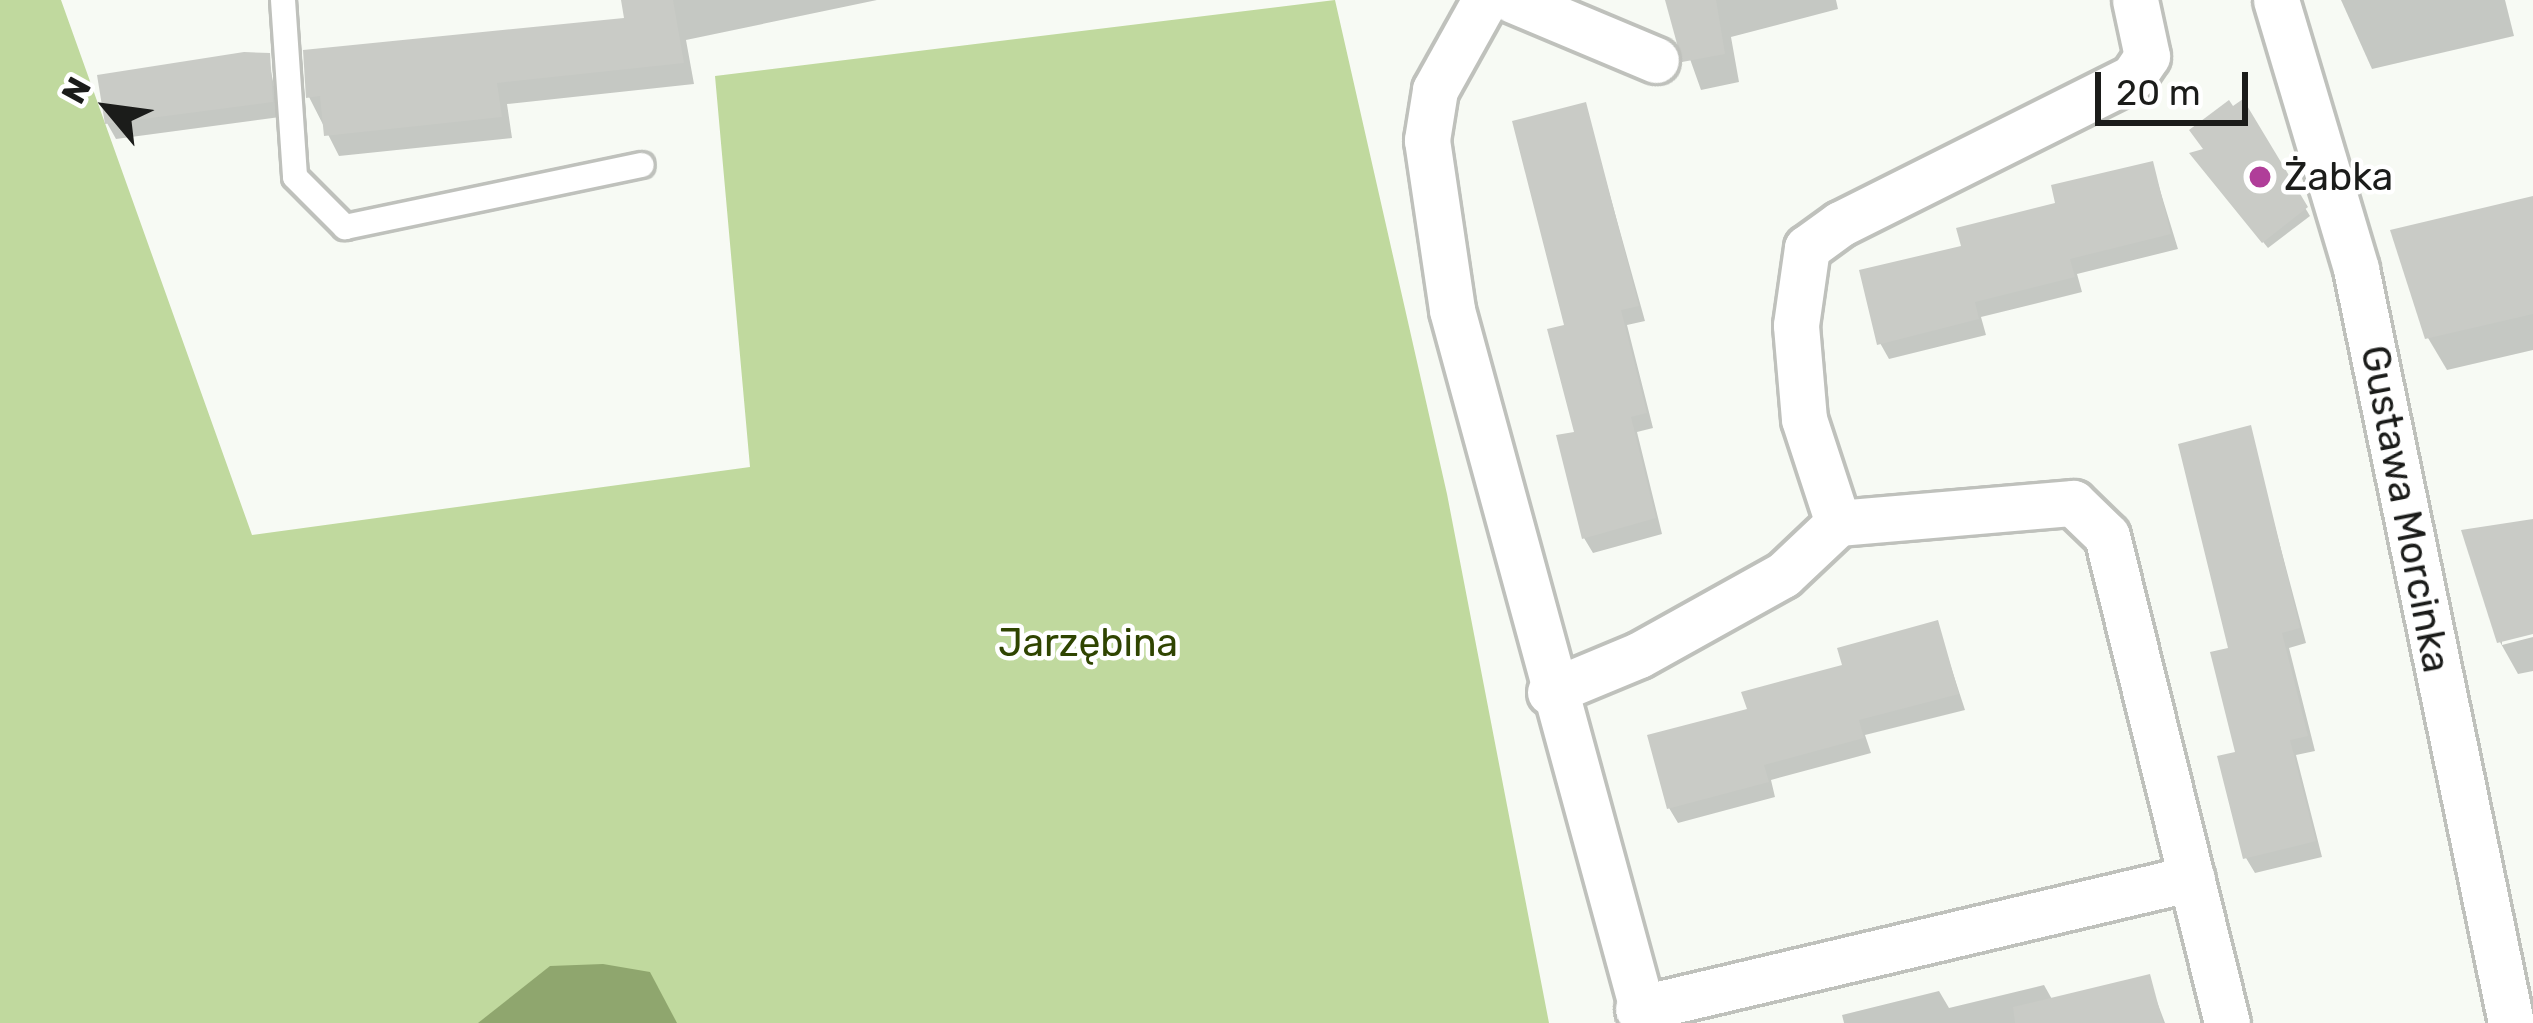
<!DOCTYPE html>
<meta charset="utf-8">
<style>
body{margin:0}
#map{position:relative;width:2533px;height:1023px;overflow:hidden;background:#f7faf4;font-family:Rubik,sans-serif}
div>[style]{position:absolute}
.green>*{inset:0;background:#c0d99e}
.water>*{inset:0;background:#8fa66e}
.shadow>*{inset:0;background:#0003}
.building>*{inset:0;background:#c9cbc6}
.roads{filter:drop-shadow(3px 0 #bfc1bc) drop-shadow(-3px 0 #bfc1bc) drop-shadow(0 3px #bfc1bc) drop-shadow(0 -3px #bfc1bc)}
.service>*{height:24px;margin:-12px;padding:0 12px;transform-origin:12px;border-radius:12px;background:#fff}
.minor>*{height:45px;margin:-22.5px;padding:0 22.5px;transform-origin:22.5px;border-radius:22.5px;background:#fff}
.dots>*{width:33px;height:33px;translate:-50% -50%;box-sizing:border-box;border:6px solid #fff;border-radius:50%}
span{translate:-50% -50%;white-space:nowrap;text-align:center;line-height:1.15;-webkit-text-stroke:9px #fff;paint-order:stroke}
.poi-label{font-size:39px;color:#1b1c1a}
.left{translate:0 -50%;text-align:left}
.street-label{font-size:39px;color:#1b1c1a}
.park-label{font-size:39px;color:#2f4401}
.north{position:absolute;left:48px;top:48px;width:120px;height:120px;-webkit-text-stroke:9px #fff;paint-order:stroke;rotate:299deg;font-size:33px;font-weight:700;line-height:48px;text-align:center;color:#1b1c1a}
.north::after{content:'';display:block;margin:auto;width:42px;height:54px;background:#1b1c1a;clip-path:polygon(50% 0,100% 100%,50% 72%,0 100%)}
.scale{position:absolute;left:2095px;top:72px;width:153px;height:54px;box-sizing:border-box;border:6px solid #1b1c1a;border-top:0;padding-left:15px;font-size:36px;line-height:42px;white-space:nowrap;color:#1b1c1a;-webkit-text-stroke:9px #fff;paint-order:stroke}
</style>
<div id="map">
<div class="green">
<div style="clip-path:polygon(0 0,61px 0,252px 535px,750px 467px,715px 76px,1335px 0,1447px 494px,1549px 1023px,0 1023px)"></div>
</div>
<div class="water">
<div style="clip-path:polygon(603px 964px,650px 972px,677px 1023px,478px 1023px,550px 966px)"></div>
</div>
<div class="shadow">
<div style="clip-path:polygon(624px 0,877px 0,686px 40px,694px 84px,507px 104px,512px 138px,339px 156px,309px 97px,627px 20px)"></div>
<div style="clip-path:polygon(1669px 0,1836px 0,1838px 9px,1731px 37px,1739px 82px,1701px 90px)"></div>
<div style="clip-path:polygon(2341px 0,2505px 0,2514px 36px,2372px 69px)"></div>
<div style="clip-path:polygon(268px 56px,280px 117px,116px 139px,107px 123px)"></div>
<div style="clip-path:polygon(2242px 103px,2310px 216px,2268px 248px,2197px 160px)"></div>
<div style="clip-path:polygon(1585px 106px,1645px 321px,1627px 325px,1653px 428px,1637px 432px,1662px 534px,1593px 553px,1584px 538px,1568px 327px)"></div>
<div style="clip-path:polygon(2152px 164px,2178px 249px,2077px 274px,2082px 292px,1981px 317px,1986px 335px,1889px 359px,1880px 343px,1965px 248px)"></div>
<div style="clip-path:polygon(2533px 199px,2533px 350px,2447px 370px,2428px 338px)"></div>
<div style="clip-path:polygon(2249px 429px,2306px 643px,2289px 648px,2315px 751px,2296px 755px,2322px 857px,2255px 873px,2246px 858px,2232px 650px)"></div>
<div style="clip-path:polygon(2533px 519px,2533px 631px,2502px 638px,2502px 645px,2533px 637px,2533px 671px,2518px 674px,2500px 642px)"></div>
<div style="clip-path:polygon(1937px 624px,1965px 710px,1865px 735px,1871px 753px,1771px 780px,1775px 797px,1678px 823px,1669px 808px,1750px 711px)"></div>
<div style="clip-path:polygon(2148px 978px,2165px 1023px,1844px 1023px,1842px 1015px,1939px 991px,1949px 1008px,2044px 985px,2053px 1001px)"></div>
</div>
<div class="building">
<div style="clip-path:polygon(621px 0,673px 0,684px 63px,497px 83px,502px 117px,324px 136px,320px 96px,306px 98px,303px 50px,624px 18px)"></div>
<div style="clip-path:polygon(1665px 0,1716px 0,1725px 54px,1682px 62px)"></div>
<div style="clip-path:polygon(244px 52px,270px 53px,273px 102px,105px 124px,97px 75px)"></div>
<div style="clip-path:polygon(2243px 99px,2308px 207px,2262px 243px,2189px 153px,2203px 149px,2189px 130px,2229px 100px,2233px 106px)"></div>
<div style="clip-path:polygon(1586px 102px,1639px 306px,1621px 310px,1647px 413px,1631px 417px,1656px 518px,1582px 539px,1556px 435px,1574px 432px,1547px 329px,1564px 325px,1512px 121px)"></div>
<div style="clip-path:polygon(2153px 161px,2171px 234px,2070px 259px,2075px 277px,1975px 302px,1979px 319px,1877px 345px,1859px 270px,1961px 246px,1956px 228px,2055px 203px,2051px 185px)"></div>
<div style="clip-path:polygon(2533px 196px,2533px 314px,2425px 339px,2390px 230px)"></div>
<div style="clip-path:polygon(2251px 425px,2300px 628px,2282px 633px,2308px 736px,2290px 740px,2316px 841px,2243px 859px,2217px 756px,2235px 752px,2210px 652px,2228px 648px,2178px 444px)"></div>
<div style="clip-path:polygon(2533px 519px,2533px 634px,2497px 643px,2461px 530px)"></div>
<div style="clip-path:polygon(1938px 620px,1959px 694px,1859px 720px,1864px 738px,1764px 765px,1769px 782px,1667px 809px,1647px 735px,1747px 709px,1741px 692px,1842px 665px,1837px 648px)"></div>
<div style="clip-path:polygon(2150px 974px,2163px 1023px,2015px 1023px,2013px 1007px)"></div>
</div>
<div class="roads">
<div class="service">
<div style="left:283px;top:0;width:177px;rotate:86.1deg"></div>
<div style="left:295px;top:177px;width:71px;rotate:45deg"></div>
<div style="left:345px;top:227px;width:303px;rotate:-11.8deg"></div>
</div>
<div class="minor">
<div style="left:1485px;top:0;width:103px;rotate:119.1deg"></div>
<div style="left:1435px;top:90px;width:51px;rotate:99.1deg"></div>
<div style="left:1427px;top:140px;width:172px;rotate:81.6deg"></div>
<div style="left:1452px;top:310px;width:739px;rotate:74.78deg"></div>
<div style="left:1513px;top:0;width:155px;rotate:22.8deg"></div>
<div style="left:2276px;top:0;width:281px;rotate:73.4deg"></div>
<div style="left:2356px;top:269px;width:770px;rotate:78.38deg"></div>
<div style="left:1838px;top:523px;width:109px;rotate:-108.1deg"></div>
<div style="left:1804px;top:419px;width:94px;rotate:-94.9deg"></div>
<div style="left:1796px;top:325px;width:78px;rotate:-81.9deg"></div>
<div style="left:1807px;top:248px;width:41px;rotate:-36deg"></div>
<div style="left:1840px;top:224px;width:328px;rotate:-26.6deg"></div>
<div style="left:2133px;top:77px;width:25px;rotate:-56deg"></div>
<div style="left:2147px;top:56px;width:57px;rotate:-102.1deg"></div>
<div style="left:1550px;top:692px;width:96px;rotate:-22.6deg"></div>
<div style="left:1639px;top:655px;width:165px;rotate:-29.1deg"></div>
<div style="left:1783px;top:575px;width:76px;rotate:-43.4deg"></div>
<div style="left:1838px;top:523px;width:236px;rotate:-4.9deg"></div>
<div style="left:2073px;top:503px;width:47px;rotate:44.1deg"></div>
<div style="left:2107px;top:536px;width:502px;rotate:76.16deg"></div>
<div style="left:1638px;top:1009px;width:569px;rotate:-13.3deg"></div>
</div>
</div>
<div class="dots">
<div style="left:2260px;top:177px;background:#b03e99"></div>
</div>
<div class="poi-label">
<span class="left" style="left:2284px;top:177px">Żabka</span>
</div>
<div class="street-label">
<span style="left:2405px;top:509px;rotate:79deg">Gustawa Morcinka</span>
</div>
<div class="park-label">
<span style="left:1088px;top:643px">Jarzębina</span>
</div>
<div class="north">N</div>
<div class="scale">20 m</div>
</div>
